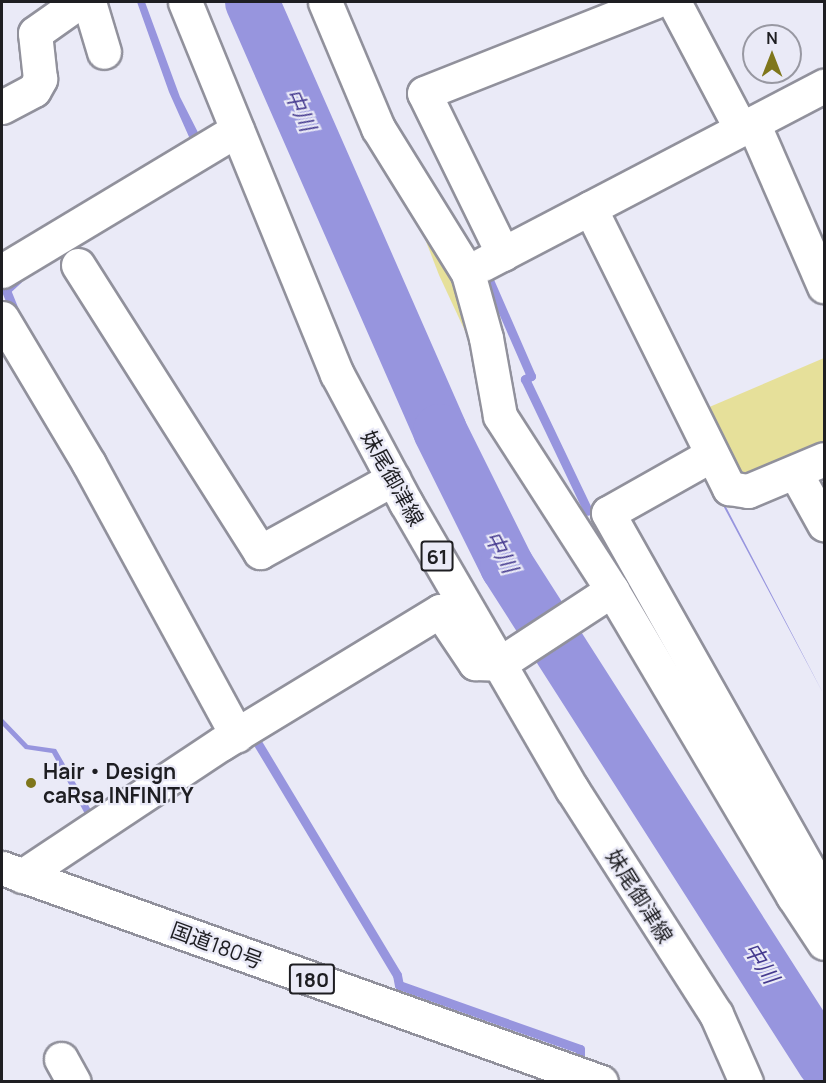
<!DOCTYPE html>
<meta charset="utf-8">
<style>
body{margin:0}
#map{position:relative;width:826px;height:1083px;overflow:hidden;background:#eaeaf7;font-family:Manrope,"Noto Sans JP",sans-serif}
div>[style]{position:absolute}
.green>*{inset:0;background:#e6e09a}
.water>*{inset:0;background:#9795de}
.stream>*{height:9px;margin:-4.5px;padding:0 4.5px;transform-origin:4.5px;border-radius:4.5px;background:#9795de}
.river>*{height:54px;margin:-27px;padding:0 27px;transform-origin:27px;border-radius:27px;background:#9795de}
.roads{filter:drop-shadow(2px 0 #91919c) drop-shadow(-2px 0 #91919c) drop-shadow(0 2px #91919c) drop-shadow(0 -2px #91919c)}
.street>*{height:33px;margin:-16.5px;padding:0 16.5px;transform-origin:16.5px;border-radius:16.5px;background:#fff}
.primary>*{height:33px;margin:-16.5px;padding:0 16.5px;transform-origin:16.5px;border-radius:16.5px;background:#fff}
.highway>*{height:33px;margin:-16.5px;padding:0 16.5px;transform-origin:16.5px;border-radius:16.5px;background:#fff}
.dots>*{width:16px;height:16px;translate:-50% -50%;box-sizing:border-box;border:3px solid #eaeaf7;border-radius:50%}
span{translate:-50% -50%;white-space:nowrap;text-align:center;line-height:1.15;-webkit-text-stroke:4.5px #eaeaf7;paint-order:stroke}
.shield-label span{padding:2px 4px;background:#eaeaf7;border:2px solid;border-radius:4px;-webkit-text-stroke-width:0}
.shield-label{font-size:20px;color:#1e1e22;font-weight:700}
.street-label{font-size:21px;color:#1e1e22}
.poi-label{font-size:21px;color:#1e1e22;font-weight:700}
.left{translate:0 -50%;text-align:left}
.water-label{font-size:22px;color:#453a8f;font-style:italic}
.frame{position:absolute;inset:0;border:3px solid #1e1e22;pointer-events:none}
.north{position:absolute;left:742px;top:24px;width:60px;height:60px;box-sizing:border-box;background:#eaeaf7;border:2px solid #9898a2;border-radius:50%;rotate:0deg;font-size:16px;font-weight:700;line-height:24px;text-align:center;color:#1e1e22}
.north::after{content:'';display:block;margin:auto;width:21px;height:27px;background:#7f761b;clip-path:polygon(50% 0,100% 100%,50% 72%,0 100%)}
</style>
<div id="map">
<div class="green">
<div style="clip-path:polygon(410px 200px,438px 239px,480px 343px,485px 374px,439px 275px)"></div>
<div style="clip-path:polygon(824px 358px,824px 450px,739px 479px,700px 411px)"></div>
</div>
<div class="water">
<div style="clip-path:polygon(137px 2px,145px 2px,180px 97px,212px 160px,202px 166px,169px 92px)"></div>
<div style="clip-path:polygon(697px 475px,711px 478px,824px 695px,710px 481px,697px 478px)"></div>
<div style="clip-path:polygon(2px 718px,28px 745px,56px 749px,95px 817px,91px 825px,52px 753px,25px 749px,2px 725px)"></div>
</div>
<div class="stream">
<div style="left:489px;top:280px;width:105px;rotate:66.4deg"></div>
<div style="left:531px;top:376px;width:7px;rotate:153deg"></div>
<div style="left:525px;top:379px;width:146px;rotate:64.5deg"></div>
<div style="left:16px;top:315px;width:27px;rotate:-112deg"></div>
<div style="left:6px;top:290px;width:16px;rotate:-43deg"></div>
<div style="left:251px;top:732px;width:283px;rotate:59deg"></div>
<div style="left:397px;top:975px;width:10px;rotate:79deg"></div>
<div style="left:399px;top:985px;width:192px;rotate:19.5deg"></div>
<div style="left:580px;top:1049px;width:7px;rotate:90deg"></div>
</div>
<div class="river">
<div style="left:252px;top:2px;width:468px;rotate:66.3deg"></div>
<div style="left:440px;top:431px;width:151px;rotate:63.6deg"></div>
<div style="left:507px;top:566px;width:589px;rotate:57.42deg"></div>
</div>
<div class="roads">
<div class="street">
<div style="left:89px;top:2px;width:52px;rotate:73.3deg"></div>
<div style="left:325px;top:2px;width:137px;rotate:67.2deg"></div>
<div style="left:378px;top:128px;width:171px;rotate:58.2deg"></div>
<div style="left:468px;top:273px;width:67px;rotate:74.5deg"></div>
<div style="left:486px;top:338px;width:79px;rotate:79.8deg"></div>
<div style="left:500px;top:416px;width:207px;rotate:57.2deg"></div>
<div style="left:612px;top:590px;width:356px;rotate:59.4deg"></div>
<div style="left:793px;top:896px;width:56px;rotate:56.6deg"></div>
<div style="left:674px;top:2px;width:144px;rotate:62.2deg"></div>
<div style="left:2px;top:107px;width:36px;rotate:-28deg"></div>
<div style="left:34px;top:90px;width:13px;rotate:-61deg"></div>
<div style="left:40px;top:79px;width:46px;rotate:-96.2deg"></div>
<div style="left:35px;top:33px;width:54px;rotate:-35.2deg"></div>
<div style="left:753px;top:123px;width:178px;rotate:66.5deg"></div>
<div style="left:590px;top:208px;width:313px;rotate:63.6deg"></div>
<div style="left:729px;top:488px;width:19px;rotate:9deg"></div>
<div style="left:748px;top:491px;width:82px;rotate:-22.8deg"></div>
<div style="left:503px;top:254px;width:179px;rotate:-116.1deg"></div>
<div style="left:424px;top:93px;width:247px;rotate:-21.6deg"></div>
<div style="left:483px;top:264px;width:385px;rotate:-27.6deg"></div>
<div style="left:78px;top:265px;width:340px;rotate:57.6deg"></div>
<div style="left:260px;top:552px;width:152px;rotate:-28.8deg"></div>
<div style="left:2px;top:271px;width:274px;rotate:-31deg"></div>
<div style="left:2px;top:318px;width:170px;rotate:59.2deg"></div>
<div style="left:89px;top:464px;width:309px;rotate:61.4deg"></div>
<div style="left:711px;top:455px;width:118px;rotate:150.6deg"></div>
<div style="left:608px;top:513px;width:424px;rotate:60.6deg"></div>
<div style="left:816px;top:882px;width:51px;rotate:80.9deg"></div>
<div style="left:795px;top:472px;width:60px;rotate:60.9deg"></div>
<div style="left:22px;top:876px;width:239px;rotate:-33.6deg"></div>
<div style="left:221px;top:744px;width:256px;rotate:-31.3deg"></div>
<div style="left:440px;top:611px;width:63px;rotate:56.1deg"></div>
<div style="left:475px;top:663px;width:24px;rotate:2deg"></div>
<div style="left:499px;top:664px;width:135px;rotate:-33.2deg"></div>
<div style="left:61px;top:1059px;width:26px;rotate:61deg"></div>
</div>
<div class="primary">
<div style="left:185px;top:2px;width:402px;rotate:67.8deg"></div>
<div style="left:337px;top:374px;width:146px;rotate:61.9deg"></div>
<div style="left:406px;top:503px;width:331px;rotate:59.9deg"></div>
<div style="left:572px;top:789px;width:267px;rotate:57.4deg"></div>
<div style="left:716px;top:1014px;width:74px;rotate:66.2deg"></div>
</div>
<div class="highway">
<div style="left:2px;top:868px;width:636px;rotate:19.66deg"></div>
</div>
</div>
<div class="dots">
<div style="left:31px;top:783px;background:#7f761b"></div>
</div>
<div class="shield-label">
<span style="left:437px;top:556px">61</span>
<span style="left:312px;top:979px">180</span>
</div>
<div class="street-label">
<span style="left:393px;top:478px;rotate:61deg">妹尾御津線</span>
<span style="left:640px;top:896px;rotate:58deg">妹尾御津線</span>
<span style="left:217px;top:945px;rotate:20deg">国道180号</span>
</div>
<div class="poi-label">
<span class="left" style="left:43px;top:783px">Hair・Design<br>caRsa INFINITY</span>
</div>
<div class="water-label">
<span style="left:300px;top:110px;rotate:66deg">中川</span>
<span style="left:501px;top:552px;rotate:62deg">中川</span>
<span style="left:761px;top:963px;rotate:57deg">中川</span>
</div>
<div class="frame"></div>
<div class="north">N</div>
</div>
